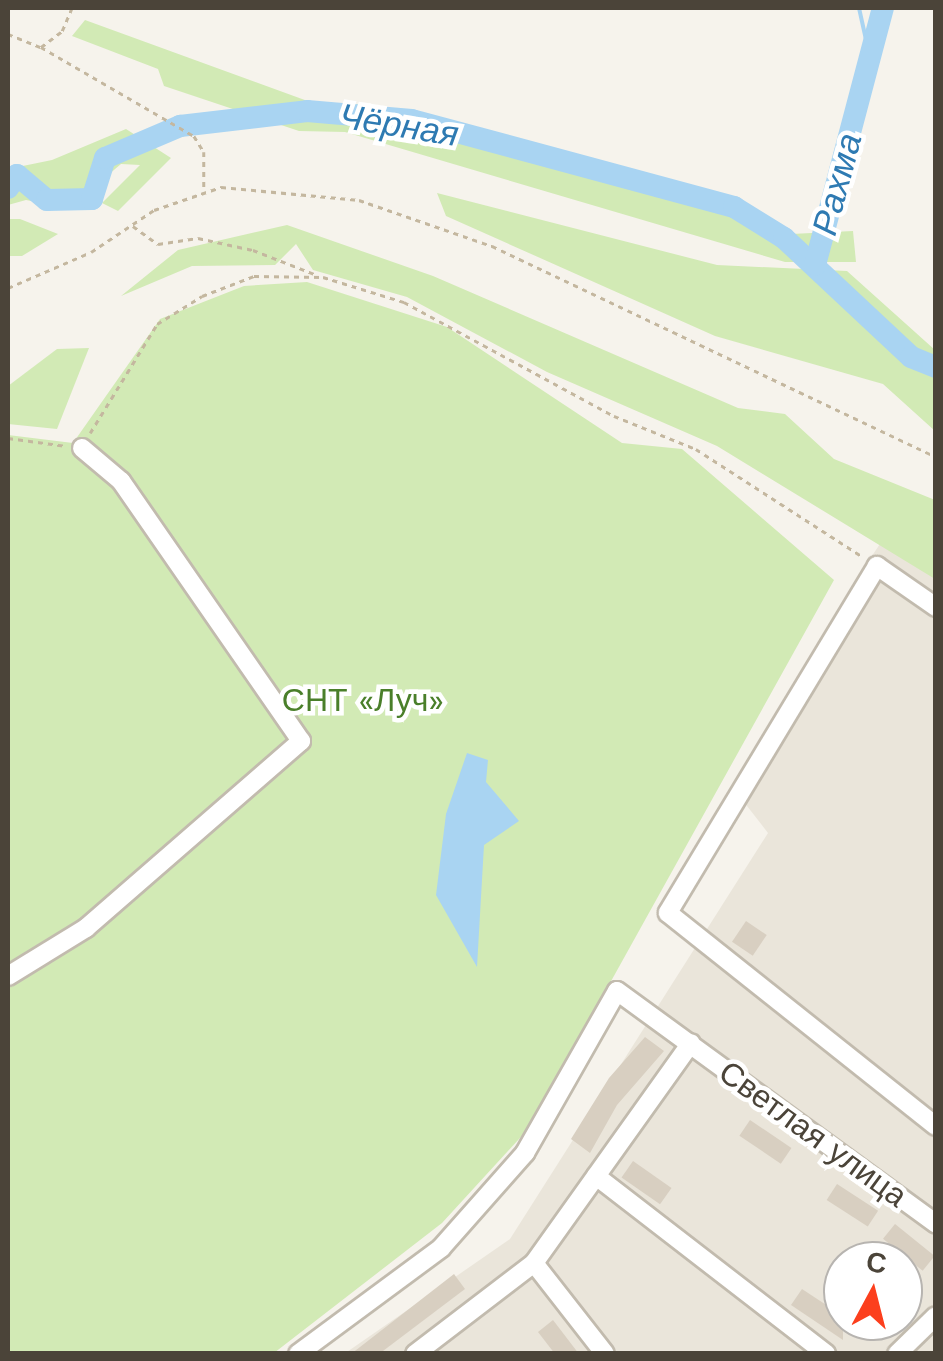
<!DOCTYPE html>
<meta charset="utf-8">
<style>
body{margin:0}
#map{position:relative;width:943px;height:1361px;overflow:hidden;background:#f6f3ec;font-family:"Work Sans",sans-serif}
div>[style]{position:absolute}
.residential>*{inset:0;background:#eae5da}
.green>*{inset:0;background:#d2eab5}
.water>*{inset:0;background:#a9d4f2}
.stream>*{height:4px;margin:-2px;padding:0 2px;transform-origin:2px;border-radius:2px;background:#a9d4f2}
.river>*{height:22px;margin:-11px;padding:0 11px;transform-origin:11px;border-radius:11px;background:#a9d4f2}
.building>*{inset:0;background:#d8cfc1;transform-origin:0 0}
.path>*{height:2.5px;margin-top:-1.25px;transform-origin:0;background:repeating-linear-gradient(90deg,#c4b79f 0 5px,transparent 0 10px)}
.roads{filter:drop-shadow(2px 0 #c2bbae) drop-shadow(-2px 0 #c2bbae) drop-shadow(0 2px #c2bbae) drop-shadow(0 -2px #c2bbae)}
.minor>*{height:18px;margin:-9px;padding:0 9px;transform-origin:9px;border-radius:9px;background:#fff}
span{translate:-50% -50%;white-space:nowrap;text-align:center;line-height:1.15;-webkit-text-stroke:9px #fff;paint-order:stroke}
.park-label{font-size:32px;color:#4a7f2a}
.street-label{font-size:32px;color:#4b4439}
.water-label{font-size:35px;color:#2e7ab2;font-style:italic}
.frame{position:absolute;inset:0;border:10px solid #4b4439;pointer-events:none}
.north{position:absolute;left:823px;top:1241px;width:100px;height:100px;box-sizing:border-box;background:#fff;border:2px solid #b7b4b0;border-radius:50%;rotate:7deg;font-size:28px;font-weight:700;line-height:40px;text-align:center;color:#4b4439}
.north::after{content:'';display:block;margin:auto;width:35px;height:45px;background:#fc3f1d;clip-path:polygon(50% 0,100% 100%,50% 72%,0 100%)}
</style>
<div id="map">
<div class="residential">
<div style="clip-path:polygon(evenodd,935px 526px,935px 1353px,344px 1354px,510px 1239px,768px 833px,740px 797px,851px 587px,884px 538px,935px 526px,843px 1261px,903px 1261px,903px 1321px,843px 1321px,843px 1261px)"></div>
</div>
<div class="green">
<div style="clip-path:polygon(85px 20px,313px 103px,378px 105px,791px 234px,853px 231px,856px 262px,785px 262px,345px 132px,299px 131px,164px 86px,158px 69px,72px 36px)"></div>
<div style="clip-path:polygon(126px 129px,171px 158px,118px 211px,102px 203px,140px 165px,121px 164px,69px 208px,26px 200px,8px 205px,8px 169px,52px 160px)"></div>
<div style="clip-path:polygon(437px 193px,717px 265px,847px 271px,935px 350px,935px 431px,883px 384px,715px 336px,446px 216px)"></div>
<div style="clip-path:polygon(8px 219px,20px 219px,58px 234px,22px 256px,8px 256px)"></div>
<div style="clip-path:polygon(287px 225px,433px 276px,738px 408px,785px 414px,834px 459px,935px 500px,935px 579px,717px 446px,547px 372px,407px 297px,313px 270px,296px 244px,275px 265px,192px 266px,121px 296px,178px 250px)"></div>
<div style="clip-path:polygon(307px 282px,447px 327px,622px 443px,682px 449px,834px 580px,530px 1127px,442px 1223px,274px 1353px,8px 1354px,8px 435px,73px 443px,160px 319px,244px 286px)"></div>
<div style="clip-path:polygon(89px 348px,57px 429px,8px 424px,8px 386px,57px 349px)"></div>
</div>
<div class="water">
<div style="clip-path:polygon(467px 753px,488px 760px,486px 782px,519px 821px,484px 845px,477px 967px,436px 895px,446px 814px)"></div>
</div>
<div class="stream">
<div style="left:859px;top:8px;width:55px;rotate:77.5deg"></div>
</div>
<div class="river">
<div style="left:8px;top:188px;width:16px;rotate:-55deg"></div>
<div style="left:17px;top:175px;width:39px;rotate:40deg"></div>
<div style="left:47px;top:200px;width:45px;rotate:-1.3deg"></div>
<div style="left:92px;top:199px;width:43px;rotate:-72.4deg"></div>
<div style="left:105px;top:158px;width:82px;rotate:-23.1deg"></div>
<div style="left:180px;top:126px;width:128px;rotate:-6.7deg"></div>
<div style="left:307px;top:111px;width:105px;rotate:4.9deg"></div>
<div style="left:412px;top:120px;width:334px;rotate:15.1deg"></div>
<div style="left:734px;top:207px;width:59px;rotate:31.8deg"></div>
<div style="left:784px;top:238px;width:174px;rotate:43.1deg"></div>
<div style="left:911px;top:357px;width:27px;rotate:22deg"></div>
<div style="left:815px;top:265px;width:266px;rotate:-75.2deg"></div>
</div>
<div class="building">
<div style="left:746px;top:921px;width:25px;height:25px;rotate:34deg"></div>
<div style="clip-path:polygon(645px 1037px,664px 1051px,617px 1105px,590px 1153px,571px 1139px,609px 1078px)"></div>
<div style="left:750px;top:1120px;width:50px;height:19px;rotate:34deg"></div>
<div style="left:633px;top:1161px;width:47px;height:20px;rotate:35deg"></div>
<div style="left:837px;top:1184px;width:49px;height:19px;rotate:33deg"></div>
<div style="left:895px;top:1224px;width:51px;height:19px;rotate:39deg"></div>
<div style="clip-path:polygon(454px 1274px,465px 1289px,379px 1354px,351px 1354px)"></div>
<div style="clip-path:polygon(802px 1289px,843px 1316px,843px 1340px,791px 1305px)"></div>
<div style="clip-path:polygon(553px 1320px,579px 1354px,555px 1354px,538px 1332px)"></div>
</div>
<div class="path">
<div style="left:8px;top:34px;width:35px;rotate:22deg"></div>
<div style="left:41px;top:47px;width:26px;rotate:-37deg"></div>
<div style="left:62px;top:31px;width:25px;rotate:-67deg"></div>
<div style="left:41px;top:47px;width:177px;rotate:30.2deg"></div>
<div style="left:194px;top:136px;width:19px;rotate:58deg"></div>
<div style="left:204px;top:152px;width:40px;rotate:90deg"></div>
<div style="left:133px;top:226px;width:31px;rotate:36deg"></div>
<div style="left:158px;top:244px;width:40px;rotate:-8.5deg"></div>
<div style="left:198px;top:238px;width:56px;rotate:12.3deg"></div>
<div style="left:253px;top:250px;width:69px;rotate:21.3deg"></div>
<div style="left:8px;top:288px;width:90px;rotate:-23.4deg"></div>
<div style="left:91px;top:252px;width:76px;rotate:-33.7deg"></div>
<div style="left:154px;top:210px;width:71px;rotate:-18.9deg"></div>
<div style="left:221px;top:187px;width:139px;rotate:5.4deg"></div>
<div style="left:359px;top:200px;width:141px;rotate:19.1deg"></div>
<div style="left:492px;top:246px;width:492px;rotate:25.4deg"></div>
<div style="left:90px;top:433px;width:128px;rotate:-58.4deg"></div>
<div style="left:157px;top:324px;width:53px;rotate:-31.9deg"></div>
<div style="left:202px;top:296px;width:56px;rotate:-21deg"></div>
<div style="left:254px;top:276px;width:69px;rotate:0.8deg"></div>
<div style="left:323px;top:277px;width:85px;rotate:17.2deg"></div>
<div style="left:404px;top:302px;width:239px;rotate:28.5deg"></div>
<div style="left:614px;top:416px;width:88px;rotate:21.9deg"></div>
<div style="left:696px;top:449px;width:199px;rotate:32.9deg"></div>
<div style="left:8px;top:438px;width:59px;rotate:7.9deg"></div>
</div>
<div class="roads">
<div class="minor">
<div style="left:936px;top:607px;width:72px;rotate:-145.2deg"></div>
<div style="left:877px;top:566px;width:405px;rotate:121.1deg"></div>
<div style="left:668px;top:913px;width:342px;rotate:38.5deg"></div>
<div style="left:8px;top:976px;width:92px;rotate:-31.6deg"></div>
<div style="left:86px;top:928px;width:285px;rotate:-41deg"></div>
<div style="left:301px;top:741px;width:316px;rotate:-124.7deg"></div>
<div style="left:121px;top:481px;width:51px;rotate:-139.8deg"></div>
<div style="left:596px;top:1176px;width:291px;rotate:37.7deg"></div>
<div style="left:534px;top:1263px;width:115px;rotate:52deg"></div>
<div style="left:298px;top:1354px;width:178px;rotate:-36.5deg"></div>
<div style="left:441px;top:1248px;width:127px;rotate:-48.5deg"></div>
<div style="left:525px;top:1153px;width:186px;rotate:-60.4deg"></div>
<div style="left:617px;top:991px;width:395px;rotate:36.1deg"></div>
<div style="left:415px;top:1354px;width:150px;rotate:-37.4deg"></div>
<div style="left:534px;top:1263px;width:270px;rotate:-54.5deg"></div>
<div style="left:897px;top:1354px;width:54px;rotate:-44.3deg"></div>
</div>
</div>
<div class="park-label">
<span style="left:363px;top:700px">СНТ «Луч»</span>
</div>
<div class="street-label">
<span style="left:813px;top:1134px;rotate:36deg">Светлая улица</span>
</div>
<div class="water-label">
<span style="left:399px;top:125px;rotate:9deg">Чёрная</span>
<span style="left:837px;top:184px;rotate:-75deg">Рахма</span>
</div>
<div class="frame"></div>
<div class="north">С</div>
</div>
